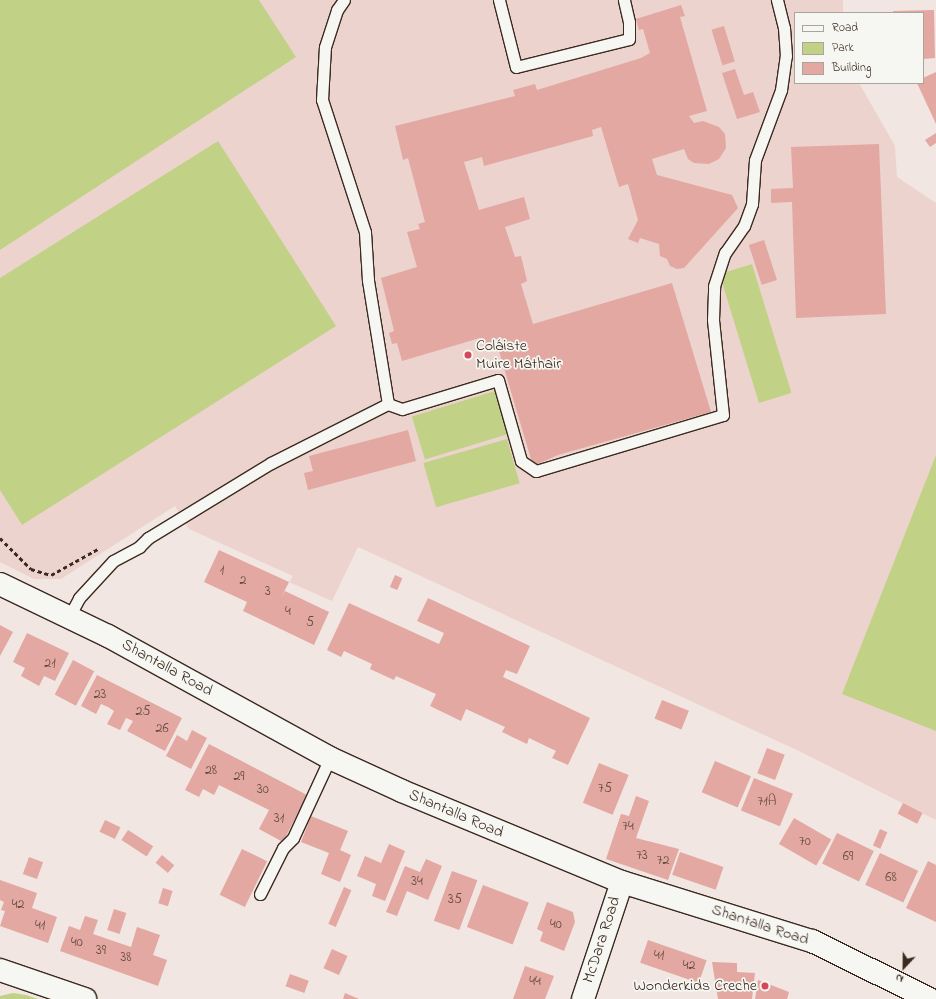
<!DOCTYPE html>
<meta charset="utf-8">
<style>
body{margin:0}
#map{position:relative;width:936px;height:999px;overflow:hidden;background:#f2e6e2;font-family:"Indie Flower",sans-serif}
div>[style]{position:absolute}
.built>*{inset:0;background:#edd3ce}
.green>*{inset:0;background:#c1d287;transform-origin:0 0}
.building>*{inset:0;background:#e2a8a1;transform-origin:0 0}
.path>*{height:2.5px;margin-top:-1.25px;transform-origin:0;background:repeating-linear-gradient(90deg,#3b2a1e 0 4px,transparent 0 7px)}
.roads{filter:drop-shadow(1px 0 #3b2a1e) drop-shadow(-1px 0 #3b2a1e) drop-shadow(0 1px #3b2a1e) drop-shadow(0 -1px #3b2a1e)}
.service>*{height:11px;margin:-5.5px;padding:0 5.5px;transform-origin:5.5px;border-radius:5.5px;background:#f6f6f2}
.minor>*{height:22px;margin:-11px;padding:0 11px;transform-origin:11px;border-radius:11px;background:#f6f6f2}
.tertiary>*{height:22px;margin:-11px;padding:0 11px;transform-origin:11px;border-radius:11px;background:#f6f6f2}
.dots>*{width:11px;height:11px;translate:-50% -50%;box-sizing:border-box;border:2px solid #f6f6f2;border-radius:50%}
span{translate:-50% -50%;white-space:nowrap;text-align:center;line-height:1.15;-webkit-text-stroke:3.5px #f6f6f2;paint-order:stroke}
.number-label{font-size:14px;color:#654a3f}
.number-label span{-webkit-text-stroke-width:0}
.poi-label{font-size:16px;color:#3b2a1e}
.left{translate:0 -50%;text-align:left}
.right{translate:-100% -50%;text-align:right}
.street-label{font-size:16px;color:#3b2a1e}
.legend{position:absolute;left:794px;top:12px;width:130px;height:72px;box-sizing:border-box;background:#f6f6f2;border:1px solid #aba49d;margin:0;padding:5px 7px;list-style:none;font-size:12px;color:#3b2a1e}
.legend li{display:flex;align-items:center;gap:8px;height:20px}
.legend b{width:20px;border:1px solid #aba49d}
.north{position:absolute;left:884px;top:947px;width:40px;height:40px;-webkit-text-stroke:3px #f6f6f2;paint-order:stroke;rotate:202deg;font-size:11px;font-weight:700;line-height:16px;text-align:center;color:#3b2a1e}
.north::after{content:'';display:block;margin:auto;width:14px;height:18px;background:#3b2a1e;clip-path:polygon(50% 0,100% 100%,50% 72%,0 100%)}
</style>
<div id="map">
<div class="built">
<div style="clip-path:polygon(0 0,843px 0,843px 13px,795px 13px,795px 83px,859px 83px,895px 146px,897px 177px,936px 203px,936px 820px,801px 752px,358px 547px,332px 601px,289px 582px,293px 576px,189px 529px,175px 506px,61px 579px,34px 579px,0 562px)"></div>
</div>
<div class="green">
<div style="clip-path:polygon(0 0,259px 0,296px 57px,0 250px)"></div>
<div style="clip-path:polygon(218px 141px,336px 326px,22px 525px,0 490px,0 278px)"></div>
<div style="left:752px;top:264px;width:135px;height:34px;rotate:73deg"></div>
<div style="left:495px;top:391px;width:45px;height:87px;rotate:73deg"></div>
<div style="left:507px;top:439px;width:46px;height:87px;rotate:74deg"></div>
<div style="clip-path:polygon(936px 455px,936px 731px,842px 694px)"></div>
<div style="clip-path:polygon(13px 993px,26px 995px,38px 999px,0 999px,0 996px)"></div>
</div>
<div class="building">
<div style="clip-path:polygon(681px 5px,685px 16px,680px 17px,707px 111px,689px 116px,694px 123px,703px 121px,719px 127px,725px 134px,726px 148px,719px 159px,709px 164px,694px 163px,688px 159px,684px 149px,652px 159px,657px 175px,732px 195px,738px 208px,684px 268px,677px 269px,670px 266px,667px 259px,660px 256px,659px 244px,640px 238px,638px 243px,628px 239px,638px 220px,628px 184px,619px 187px,601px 127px,592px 130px,593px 136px,484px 166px,482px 157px,464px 162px,479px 210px,524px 197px,530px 219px,505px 227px,515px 257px,521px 256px,527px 281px,521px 284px,533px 324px,672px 283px,711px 412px,558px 455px,533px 466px,496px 341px,482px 345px,480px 338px,402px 361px,397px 343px,392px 344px,389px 333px,394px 331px,381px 278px,417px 267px,407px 232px,420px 229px,418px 224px,425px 222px,408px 158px,403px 160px,395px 126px,515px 96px,513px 90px,535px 84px,537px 90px,641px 58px,650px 53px,643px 29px,639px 30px,636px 19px)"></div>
<div style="clip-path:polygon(934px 10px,935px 58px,923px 59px,923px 13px,893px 13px,893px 11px)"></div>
<div style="left:724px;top:26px;width:37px;height:13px;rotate:73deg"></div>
<div style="clip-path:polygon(735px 69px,744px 95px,753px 92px,760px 112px,737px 119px,722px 73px)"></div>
<div style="clip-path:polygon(936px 72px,936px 124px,917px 83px,923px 83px,923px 78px)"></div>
<div style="clip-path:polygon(936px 133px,936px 143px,930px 147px,925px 140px)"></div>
<div style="clip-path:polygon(879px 144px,886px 314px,796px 318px,792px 202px,771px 203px,771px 189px,793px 188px,791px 147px)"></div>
<div style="left:764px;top:240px;width:42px;height:16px;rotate:72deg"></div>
<div style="clip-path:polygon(408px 430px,416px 461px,308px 490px,304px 473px,313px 471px,309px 456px)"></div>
<div style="clip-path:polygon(219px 550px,289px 582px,281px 598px,285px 591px,329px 612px,314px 645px,243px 611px,247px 602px,204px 582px)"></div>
<div style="left:395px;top:575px;width:8px;height:13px;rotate:23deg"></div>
<div style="clip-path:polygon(428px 598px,530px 646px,517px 674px,506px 670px,503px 677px,590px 718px,568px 765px,552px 758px,556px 751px,529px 738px,527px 744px,502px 732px,505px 727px,466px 709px,461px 721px,430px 706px,436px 694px,396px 676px,394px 680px,370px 669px,372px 664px,344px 651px,341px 657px,327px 650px,349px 603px,439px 644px,444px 633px,417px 621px)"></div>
<div style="clip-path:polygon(0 625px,13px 632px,0 656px)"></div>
<div style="clip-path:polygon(27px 633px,69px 653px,55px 681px,44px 676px,39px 686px,21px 676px,25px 668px,13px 662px)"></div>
<div style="left:73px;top:660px;width:24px;height:39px;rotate:28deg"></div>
<div style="clip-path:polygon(97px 675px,182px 718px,165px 751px,127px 731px,133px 721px,126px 718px,120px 730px,107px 724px,114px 711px,108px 707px,101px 704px,96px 714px,81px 706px)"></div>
<div style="left:662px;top:700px;width:29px;height:20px;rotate:22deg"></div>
<div style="clip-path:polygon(192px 730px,207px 738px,191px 769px,166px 756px,177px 735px,187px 741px)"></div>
<div style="clip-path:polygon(209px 744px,307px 795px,283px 842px,259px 829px,269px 810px,219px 785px,214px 795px,203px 789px,199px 797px,185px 790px)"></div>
<div style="left:767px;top:748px;width:19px;height:27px;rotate:21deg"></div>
<div style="left:715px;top:761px;width:39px;height:34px;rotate:23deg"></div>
<div style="left:599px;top:763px;width:32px;height:43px;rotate:22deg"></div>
<div style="left:754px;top:778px;width:42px;height:35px;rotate:22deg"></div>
<div style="clip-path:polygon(636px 796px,649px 801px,636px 838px,679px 849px,668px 880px,606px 859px,621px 814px,629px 816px)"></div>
<div style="left:903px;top:803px;width:22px;height:12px;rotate:27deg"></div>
<div style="clip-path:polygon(311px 816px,348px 831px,340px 850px,351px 855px,340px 882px,321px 874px,329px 853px,301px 842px)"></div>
<div style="left:794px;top:818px;width:43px;height:30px;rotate:30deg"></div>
<div style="left:105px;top:820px;width:17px;height:13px;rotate:25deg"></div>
<div style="left:880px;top:829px;width:8px;height:18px;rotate:23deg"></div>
<div style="left:128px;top:830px;width:30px;height:12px;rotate:33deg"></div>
<div style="left:837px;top:833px;width:41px;height:34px;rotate:26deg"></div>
<div style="clip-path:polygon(389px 844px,405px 851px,385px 901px,372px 896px,376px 884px,357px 876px,365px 856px,381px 863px)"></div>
<div style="left:242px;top:849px;width:28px;height:51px;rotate:26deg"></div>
<div style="left:680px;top:852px;width:46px;height:24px;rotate:19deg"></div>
<div style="left:880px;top:853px;width:42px;height:35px;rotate:25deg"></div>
<div style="left:162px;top:855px;width:16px;height:10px;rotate:40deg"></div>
<div style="left:29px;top:857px;width:15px;height:18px;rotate:20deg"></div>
<div style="clip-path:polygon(426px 859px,442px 866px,428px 900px,407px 891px,397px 916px,386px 912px,405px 866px,420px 872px)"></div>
<div style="clip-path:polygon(928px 861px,936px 865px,936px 922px,906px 908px)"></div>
<div style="left:452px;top:871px;width:27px;height:53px;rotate:20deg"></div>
<div style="clip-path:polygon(0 880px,37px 893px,32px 908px,57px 917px,48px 943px,0 926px,5px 911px,1px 910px,4px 902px,0 900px)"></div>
<div style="left:483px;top:885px;width:49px;height:45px;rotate:21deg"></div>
<div style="left:344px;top:887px;width:8px;height:40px;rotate:23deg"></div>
<div style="left:163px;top:888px;width:10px;height:16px;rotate:17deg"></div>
<div style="clip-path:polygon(547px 902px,573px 912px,575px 922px,564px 951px,540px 941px,543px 932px,537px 929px)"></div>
<div style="left:114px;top:909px;width:13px;height:22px;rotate:18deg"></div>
<div style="clip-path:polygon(85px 916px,98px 920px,93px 934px,131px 947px,137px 927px,160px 935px,153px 955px,167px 960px,158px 986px,60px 951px,69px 926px,80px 930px)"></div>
<div style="left:648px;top:940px;width:62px;height:24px;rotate:19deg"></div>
<div style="left:332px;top:949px;width:17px;height:21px;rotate:24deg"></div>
<div style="clip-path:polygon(712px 962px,737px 963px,737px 972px,755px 973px,752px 999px,718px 999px)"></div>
<div style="clip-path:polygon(525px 966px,554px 976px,545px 999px,513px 999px)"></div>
<div style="left:290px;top:974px;width:20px;height:13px;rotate:20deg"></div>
<div style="clip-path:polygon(758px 980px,789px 992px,787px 999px,755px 999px)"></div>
<div style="clip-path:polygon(345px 993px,359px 999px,343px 999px)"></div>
</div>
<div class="path">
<div style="left:0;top:538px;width:44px;rotate:45deg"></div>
<div style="left:31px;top:569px;width:21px;rotate:17deg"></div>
<div style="left:51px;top:575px;width:54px;rotate:-29deg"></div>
</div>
<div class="roads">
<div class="service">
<div style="left:499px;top:0;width:69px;rotate:75.8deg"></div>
<div style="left:516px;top:67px;width:116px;rotate:-13.9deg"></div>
<div style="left:629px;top:39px;width:17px;rotate:-90deg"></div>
<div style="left:629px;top:22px;width:23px;rotate:-103deg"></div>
<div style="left:388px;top:404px;width:15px;rotate:20deg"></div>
<div style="left:402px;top:409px;width:100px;rotate:-16.8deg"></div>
<div style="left:498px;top:380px;width:84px;rotate:74.1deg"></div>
<div style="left:521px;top:461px;width:18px;rotate:34deg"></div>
<div style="left:536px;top:471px;width:195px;rotate:-16.7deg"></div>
<div style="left:723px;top:415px;width:96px;rotate:-96deg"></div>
<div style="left:713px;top:320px;width:34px;rotate:-88deg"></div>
<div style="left:714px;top:286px;width:35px;rotate:-72deg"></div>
<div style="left:725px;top:253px;width:33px;rotate:-55deg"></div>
<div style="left:744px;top:226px;width:23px;rotate:-70deg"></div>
<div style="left:752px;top:204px;width:44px;rotate:-86.1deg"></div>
<div style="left:755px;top:160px;width:75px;rotate:-69.6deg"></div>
<div style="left:781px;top:90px;width:34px;rotate:-82deg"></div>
<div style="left:786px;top:56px;width:28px;rotate:-94deg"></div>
<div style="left:784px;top:28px;width:29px;rotate:-104deg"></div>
<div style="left:69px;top:617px;width:21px;rotate:-62deg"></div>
<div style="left:79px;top:598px;width:50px;rotate:-47.4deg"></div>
<div style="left:113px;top:561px;width:30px;rotate:-28deg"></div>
<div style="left:139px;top:547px;width:13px;rotate:-45deg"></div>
<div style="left:148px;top:538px;width:144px;rotate:-31.4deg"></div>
<div style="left:271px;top:463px;width:131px;rotate:-26.8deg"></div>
<div style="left:388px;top:404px;width:126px;rotate:-99.2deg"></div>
<div style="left:368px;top:280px;width:48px;rotate:-93.6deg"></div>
<div style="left:365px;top:232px;width:139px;rotate:-108deg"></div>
<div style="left:322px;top:100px;width:53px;rotate:-86.8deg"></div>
<div style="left:325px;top:47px;width:39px;rotate:-72deg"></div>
<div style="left:337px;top:10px;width:12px;rotate:-55deg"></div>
<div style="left:260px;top:894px;width:51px;rotate:-63.4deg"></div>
<div style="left:283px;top:848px;width:14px;rotate:-45deg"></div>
<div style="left:293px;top:838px;width:88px;rotate:-65.2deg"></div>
</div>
<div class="minor">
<div style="left:0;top:970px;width:90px;rotate:18.8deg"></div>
<div style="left:583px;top:999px;width:123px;rotate:-71.6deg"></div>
</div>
<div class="tertiary">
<div style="left:0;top:584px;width:120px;rotate:25.7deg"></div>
<div style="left:108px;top:636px;width:253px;rotate:28.8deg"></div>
<div style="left:330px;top:758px;width:79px;rotate:24.6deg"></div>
<div style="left:402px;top:791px;width:238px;rotate:22.5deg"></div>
<div style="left:622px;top:882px;width:199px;rotate:17.3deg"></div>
<div style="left:812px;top:941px;width:131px;rotate:26.2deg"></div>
</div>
</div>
<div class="dots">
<div style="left:468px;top:355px;background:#d1495b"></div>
<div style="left:765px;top:986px;background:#d1495b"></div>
</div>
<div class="number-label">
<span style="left:222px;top:571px">1</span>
<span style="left:243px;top:581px">2</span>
<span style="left:268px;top:592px">3</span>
<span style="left:288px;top:612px">4</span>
<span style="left:310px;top:623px">5</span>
<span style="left:50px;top:664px">21</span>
<span style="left:100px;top:695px">23</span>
<span style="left:143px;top:712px">25</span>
<span style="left:162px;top:729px">26</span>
<span style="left:211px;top:771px">28</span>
<span style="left:239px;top:777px">29</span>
<span style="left:605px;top:789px">75</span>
<span style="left:263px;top:790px">30</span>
<span style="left:767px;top:802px">71A</span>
<span style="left:279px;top:819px">31</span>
<span style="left:628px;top:827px">74</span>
<span style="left:805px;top:842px">70</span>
<span style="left:642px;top:856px">73</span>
<span style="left:848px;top:857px">69</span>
<span style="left:663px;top:861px">72</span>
<span style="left:891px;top:878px">68</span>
<span style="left:417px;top:882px">34</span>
<span style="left:455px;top:900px">35</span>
<span style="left:18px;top:905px">42</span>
<span style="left:556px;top:925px">40</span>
<span style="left:40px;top:926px">41</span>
<span style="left:77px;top:943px">40</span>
<span style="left:101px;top:951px">39</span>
<span style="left:659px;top:956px">41</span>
<span style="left:126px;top:958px">38</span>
<span style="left:689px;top:966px">42</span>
<span style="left:535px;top:982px">44</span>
</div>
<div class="poi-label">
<span class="left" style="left:476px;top:355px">Coláiste<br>Muire Máthair</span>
<span class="right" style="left:757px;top:986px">Wonderkids Creche</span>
</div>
<div class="street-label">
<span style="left:167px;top:668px;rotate:29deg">Shantalla Road</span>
<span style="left:456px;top:814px;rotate:23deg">Shantalla Road</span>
<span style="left:760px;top:925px;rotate:18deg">Shantalla Road</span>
<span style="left:602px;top:940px;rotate:-72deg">McDara Road</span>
</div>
<ul class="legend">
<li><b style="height:5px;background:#f6f6f2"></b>Road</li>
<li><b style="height:11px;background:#c1d287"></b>Park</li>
<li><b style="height:11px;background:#e2a8a1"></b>Building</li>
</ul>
<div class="north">N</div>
</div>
